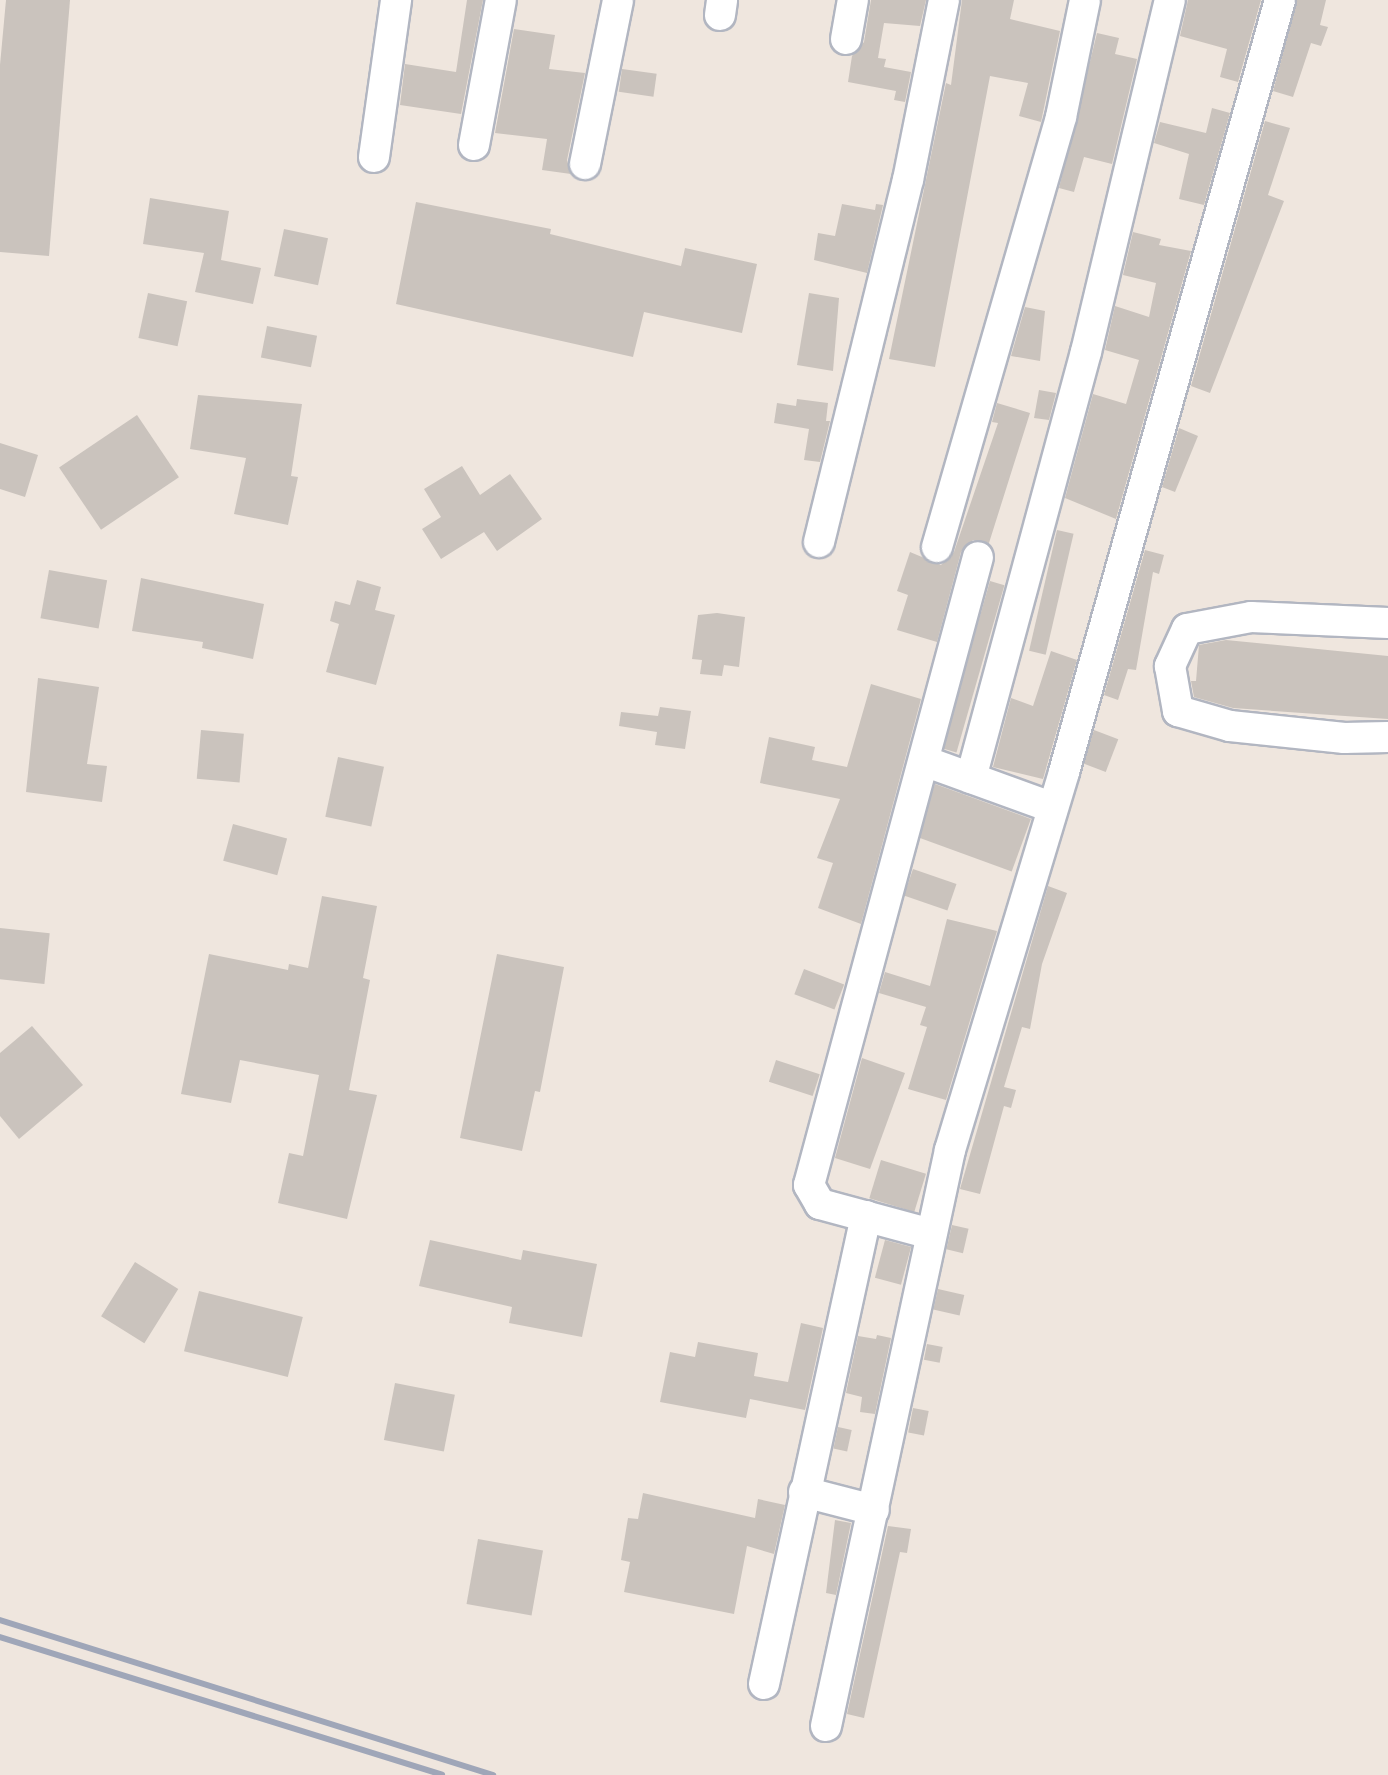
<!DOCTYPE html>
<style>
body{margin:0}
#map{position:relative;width:1388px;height:1775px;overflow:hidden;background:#efe6de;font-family:Mulish,sans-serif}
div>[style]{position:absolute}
.building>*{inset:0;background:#cac3bd;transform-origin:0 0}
.roads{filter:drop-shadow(2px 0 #b2b6c1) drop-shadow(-2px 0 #b2b6c1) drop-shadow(0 2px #b2b6c1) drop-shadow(0 -2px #b2b6c1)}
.minor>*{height:30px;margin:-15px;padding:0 15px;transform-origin:15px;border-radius:15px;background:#fff}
.rail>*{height:6px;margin:-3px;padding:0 3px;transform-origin:3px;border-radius:3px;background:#9fa6b8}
span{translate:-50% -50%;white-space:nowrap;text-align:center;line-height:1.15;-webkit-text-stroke:7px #fff;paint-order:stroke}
</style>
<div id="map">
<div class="building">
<div style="clip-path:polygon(6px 0,70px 0,49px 256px,0 252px,0 65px)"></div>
<div style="clip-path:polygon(467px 0,483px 0,461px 114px,400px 105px,405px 64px,456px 72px)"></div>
<div style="clip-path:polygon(871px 0,926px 0,920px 26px,884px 23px,878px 58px,886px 59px,884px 67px,911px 72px,905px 102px,894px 100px,896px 91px,848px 82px,852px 56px,864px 42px)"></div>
<div style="clip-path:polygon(962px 0,1014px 0,1010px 19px,1060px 31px,1041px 122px,1019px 116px,1028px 83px,990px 76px,935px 367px,889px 359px,946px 83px,951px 85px)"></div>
<div style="clip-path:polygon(1188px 0,1261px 0,1238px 82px,1220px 77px,1227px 49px,1180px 36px)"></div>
<div style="clip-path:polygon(1297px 0,1326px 0,1320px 25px,1328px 27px,1321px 46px,1311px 43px,1293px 97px,1273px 91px)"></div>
<div style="clip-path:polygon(514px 29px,555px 35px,549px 69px,585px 73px,567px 160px,571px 174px,542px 170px,547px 139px,495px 133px)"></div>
<div style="clip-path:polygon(1097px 33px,1119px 38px,1115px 54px,1137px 59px,1112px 164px,1084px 157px,1074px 192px,1059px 188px)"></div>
<div style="left:622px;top:69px;width:35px;height:23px;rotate:8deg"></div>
<div style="clip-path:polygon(1212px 108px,1230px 113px,1204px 205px,1179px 199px,1189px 154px,1154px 143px,1160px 122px,1206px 133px)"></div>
<div style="clip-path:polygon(1265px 121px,1290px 128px,1268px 195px,1284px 201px,1210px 393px,1191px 386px)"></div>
<div style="clip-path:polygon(150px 198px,229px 211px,221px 260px,261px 268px,253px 304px,195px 292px,204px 253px,143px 244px)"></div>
<div style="clip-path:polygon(416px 202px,551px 229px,550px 234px,681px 266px,685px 248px,757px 264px,742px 333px,644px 312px,633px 357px,396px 304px)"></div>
<div style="clip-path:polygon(842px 204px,875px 210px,876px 204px,883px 205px,867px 273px,814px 260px,818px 233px,835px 236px)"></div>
<div style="left:284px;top:229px;width:45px;height:48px;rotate:12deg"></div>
<div style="clip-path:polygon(1133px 232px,1161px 239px,1159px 245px,1191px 251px,1116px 519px,1065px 498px,1093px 394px,1126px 404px,1139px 360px,1105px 350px,1115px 306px,1149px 317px,1156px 283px,1123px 275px)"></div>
<div style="left:148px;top:293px;width:40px;height:46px;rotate:12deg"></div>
<div style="clip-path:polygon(809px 293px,839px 298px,833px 371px,797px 365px)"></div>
<div style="clip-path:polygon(1025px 307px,1045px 311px,1040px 361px,1011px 356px)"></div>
<div style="left:267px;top:326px;width:51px;height:32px;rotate:11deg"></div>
<div style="clip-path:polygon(1039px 390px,1056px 393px,1049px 420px,1034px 418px)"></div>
<div style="clip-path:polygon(198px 395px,302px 404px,291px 476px,298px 477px,288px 525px,234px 514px,246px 458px,190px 449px)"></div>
<div style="clip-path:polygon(797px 399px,828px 403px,826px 421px,830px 421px,820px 462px,804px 460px,809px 429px,774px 423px,777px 403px,796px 406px)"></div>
<div style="clip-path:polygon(997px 403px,1030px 413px,989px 543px,973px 540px,961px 552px,937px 642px,897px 630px,908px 595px,897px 591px,910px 552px,941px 565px,954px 552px,998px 423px,992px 422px)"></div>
<div style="left:137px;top:415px;width:75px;height:94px;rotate:56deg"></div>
<div style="clip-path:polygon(1179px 428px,1198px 436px,1175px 492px,1162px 487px)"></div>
<div style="clip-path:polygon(0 443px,38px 455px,25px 497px,0 489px)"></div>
<div style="clip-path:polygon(462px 466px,480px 495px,510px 474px,542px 519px,497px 551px,484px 532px,441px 559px,422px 529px,441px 517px,424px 489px)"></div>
<div style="left:1057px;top:530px;width:17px;height:124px;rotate:13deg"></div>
<div style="clip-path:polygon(1145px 550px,1164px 555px,1159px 574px,1153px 572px,1136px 670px,1128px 669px,1118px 700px,1104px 695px)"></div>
<div style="left:49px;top:570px;width:59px;height:49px;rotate:10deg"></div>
<div style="clip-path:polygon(141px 578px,264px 604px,253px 659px,202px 648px,203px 642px,132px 631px)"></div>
<div style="clip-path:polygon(357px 580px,381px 587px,375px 610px,395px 615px,376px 685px,326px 672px,339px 624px,330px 621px,335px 601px,350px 605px)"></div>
<div style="left:990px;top:581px;width:15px;height:174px;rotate:16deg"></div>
<div style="clip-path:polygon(717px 613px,745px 617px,739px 667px,724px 665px,722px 676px,700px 674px,702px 660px,692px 659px,698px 615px)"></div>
<div style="clip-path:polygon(1226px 640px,1388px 656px,1388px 719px,1233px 708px,1194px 697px,1191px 681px,1196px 681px,1199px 645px)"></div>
<div style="clip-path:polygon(1051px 651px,1077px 660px,1043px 779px,993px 767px,1011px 698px,1033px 706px)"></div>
<div style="clip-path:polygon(38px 678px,99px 687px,87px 764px,107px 766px,102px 802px,26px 792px)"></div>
<div style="clip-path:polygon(871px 684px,921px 699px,861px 924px,818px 908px,833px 863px,817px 858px,840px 799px,760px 783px,769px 737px,815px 747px,812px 760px,847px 767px)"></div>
<div style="clip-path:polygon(660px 707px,691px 711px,685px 749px,655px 745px,657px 732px,619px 726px,621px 712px,658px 716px)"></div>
<div style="left:201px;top:730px;width:43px;height:49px;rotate:5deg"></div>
<div style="left:1094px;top:730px;width:26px;height:35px;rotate:21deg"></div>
<div style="left:338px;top:757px;width:47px;height:61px;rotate:12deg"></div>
<div style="left:935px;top:784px;width:102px;height:56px;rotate:20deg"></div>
<div style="left:233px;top:824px;width:56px;height:38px;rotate:15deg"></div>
<div style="left:913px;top:869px;width:46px;height:28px;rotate:19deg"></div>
<div style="clip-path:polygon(1048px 886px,1067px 893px,1042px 964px,1030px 1029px,1022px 1027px,1004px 1087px,1016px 1090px,1011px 1108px,1004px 1106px,980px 1194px,960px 1189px)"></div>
<div style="clip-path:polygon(322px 896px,377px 906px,363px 978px,370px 980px,349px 1090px,377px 1095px,347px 1219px,278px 1203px,289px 1153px,303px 1156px,319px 1075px,240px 1060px,231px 1103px,181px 1094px,209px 954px,288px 970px,289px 964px,308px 968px)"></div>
<div style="clip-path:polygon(947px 919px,997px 931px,946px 1100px,908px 1089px,927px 1027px,920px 1025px,926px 1007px,879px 993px,885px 972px,930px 986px)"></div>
<div style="left:0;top:928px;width:50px;height:51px;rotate:6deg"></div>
<div style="clip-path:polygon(497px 954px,564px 967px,540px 1092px,535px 1091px,522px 1151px,460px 1138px)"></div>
<div style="left:804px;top:969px;width:43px;height:27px;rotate:21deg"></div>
<div style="clip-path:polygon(32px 1026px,83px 1085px,19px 1139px,0 1116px,0 1053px)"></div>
<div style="clip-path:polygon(862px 1058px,905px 1073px,870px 1169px,835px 1158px)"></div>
<div style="left:776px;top:1060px;width:46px;height:23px;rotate:18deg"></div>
<div style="left:881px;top:1160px;width:47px;height:40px;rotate:17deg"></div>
<div style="left:952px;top:1225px;width:17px;height:25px;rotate:13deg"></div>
<div style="clip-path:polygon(430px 1240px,521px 1260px,523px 1250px,597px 1264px,582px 1337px,509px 1323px,512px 1307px,419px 1286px)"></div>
<div style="left:885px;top:1240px;width:27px;height:39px;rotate:15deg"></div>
<div style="left:135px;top:1262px;width:51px;height:64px;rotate:32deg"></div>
<div style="left:938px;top:1289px;width:27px;height:21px;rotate:13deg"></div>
<div style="left:199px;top:1291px;width:107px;height:62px;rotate:14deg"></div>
<div style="clip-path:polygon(801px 1323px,823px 1328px,805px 1410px,750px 1399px,746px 1418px,660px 1402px,670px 1352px,695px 1357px,698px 1342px,758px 1353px,754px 1376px,788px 1382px)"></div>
<div style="clip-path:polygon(877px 1335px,891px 1338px,875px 1414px,860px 1412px,862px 1397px,846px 1393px,858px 1336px,876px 1339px)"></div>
<div style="left:927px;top:1344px;width:16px;height:16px;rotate:11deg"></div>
<div style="left:395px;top:1383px;width:61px;height:58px;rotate:11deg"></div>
<div style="left:913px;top:1408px;width:16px;height:25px;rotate:11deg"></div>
<div style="left:838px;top:1427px;width:14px;height:22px;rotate:12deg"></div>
<div style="clip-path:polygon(643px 1493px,755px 1518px,758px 1499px,785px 1505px,774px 1554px,747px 1546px,734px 1614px,624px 1592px,630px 1562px,621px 1560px,628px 1518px,638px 1519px)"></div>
<div style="clip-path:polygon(835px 1520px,851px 1523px,836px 1595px,826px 1593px)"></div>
<div style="clip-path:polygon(888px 1526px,911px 1529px,907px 1553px,900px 1552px,864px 1718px,847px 1714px)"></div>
<div style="left:478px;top:1539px;width:66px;height:66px;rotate:10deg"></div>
</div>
<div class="roads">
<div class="minor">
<div style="left:720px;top:15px;width:15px;rotate:-82deg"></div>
<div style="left:846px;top:39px;width:40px;rotate:-80deg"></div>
<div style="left:474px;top:145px;width:147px;rotate:-79.5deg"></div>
<div style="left:374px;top:157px;width:159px;rotate:-82deg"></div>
<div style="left:585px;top:164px;width:167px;rotate:-78.6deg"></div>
<div style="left:819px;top:542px;width:373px;rotate:-76.2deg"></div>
<div style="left:908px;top:180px;width:184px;rotate:-78.7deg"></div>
<div style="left:937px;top:547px;width:448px;rotate:-73.9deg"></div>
<div style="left:1061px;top:117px;width:119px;rotate:-78.4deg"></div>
<div style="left:1388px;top:623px;width:137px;rotate:-177.5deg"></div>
<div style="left:1251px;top:617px;width:65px;rotate:169.4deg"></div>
<div style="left:1187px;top:629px;width:41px;rotate:114.7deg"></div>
<div style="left:1170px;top:666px;width:46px;rotate:79.9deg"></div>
<div style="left:1178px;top:711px;width:54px;rotate:16.1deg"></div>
<div style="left:1230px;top:726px;width:115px;rotate:6deg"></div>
<div style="left:1344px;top:738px;width:44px;rotate:-1.3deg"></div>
<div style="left:924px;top:761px;width:135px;rotate:19.9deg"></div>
<div style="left:971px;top:778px;width:441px;rotate:-74.9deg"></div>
<div style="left:1086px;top:352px;width:362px;rotate:-76.6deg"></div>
<div style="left:931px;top:1234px;width:115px;rotate:-164.9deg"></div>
<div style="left:820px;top:1204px;width:22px;rotate:-120deg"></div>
<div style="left:809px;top:1185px;width:650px;rotate:-74.94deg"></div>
<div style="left:804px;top:1492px;width:72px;rotate:14.4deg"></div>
<div style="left:764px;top:1684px;width:479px;rotate:-77.7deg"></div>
<div style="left:826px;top:1726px;width:589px;rotate:-77.85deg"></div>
<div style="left:950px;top:1150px;width:395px;rotate:-73.2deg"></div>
<div style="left:1064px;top:772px;width:802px;rotate:-74.37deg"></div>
</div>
</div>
<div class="rail">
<div style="left:0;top:1620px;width:517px;rotate:17.45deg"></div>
<div style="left:0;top:1637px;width:463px;rotate:17.3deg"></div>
</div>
</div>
